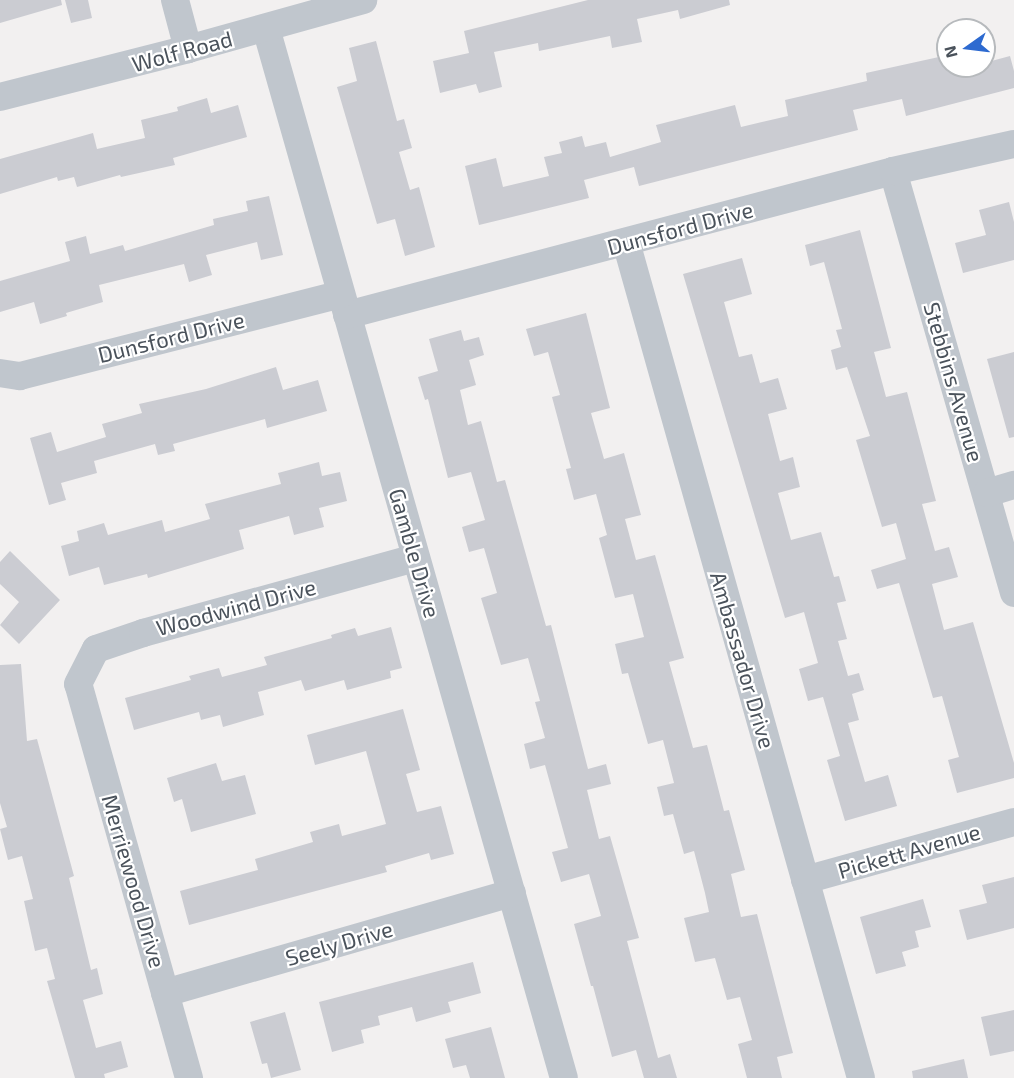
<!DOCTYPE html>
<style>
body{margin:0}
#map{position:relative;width:1014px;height:1078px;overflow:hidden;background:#f2f0f0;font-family:"Exo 2",sans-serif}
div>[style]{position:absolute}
.building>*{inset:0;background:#cbccd2}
.minor>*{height:28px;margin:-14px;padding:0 14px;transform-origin:14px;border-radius:14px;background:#c0c6cd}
span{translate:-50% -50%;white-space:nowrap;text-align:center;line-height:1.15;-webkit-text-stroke:4.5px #fff;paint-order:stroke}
.street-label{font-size:22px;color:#4a525b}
.north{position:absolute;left:936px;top:18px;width:60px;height:60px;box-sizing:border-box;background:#fff;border:2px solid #b7babd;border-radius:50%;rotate:256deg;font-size:16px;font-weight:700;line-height:24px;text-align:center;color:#4a525b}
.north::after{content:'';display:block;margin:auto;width:21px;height:27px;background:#2d6ad0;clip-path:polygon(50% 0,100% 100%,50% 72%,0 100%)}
</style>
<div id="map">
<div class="building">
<div style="clip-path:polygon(0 0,61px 0,62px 5px,0 23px)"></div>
<div style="clip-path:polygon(65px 0,88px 0,92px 18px,71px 23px)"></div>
<div style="clip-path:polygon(588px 0,729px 0,730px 5px,680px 19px,678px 10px,637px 19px,642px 42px,612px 48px,610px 36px,539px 51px,538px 43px,494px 52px,502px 87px,479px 93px,476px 84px,440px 93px,433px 61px,469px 53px,464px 31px)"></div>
<div style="clip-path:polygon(376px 41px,397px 121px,404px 119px,412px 148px,399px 152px,410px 190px,419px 187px,435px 247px,405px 256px,395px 219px,377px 224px,337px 87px,357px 81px,349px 48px)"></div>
<div style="clip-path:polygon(948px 55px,948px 66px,984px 66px,984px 63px,1010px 56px,1014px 71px,1014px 88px,906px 116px,902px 99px,853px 110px,858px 130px,639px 186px,634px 167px,584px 180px,589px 198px,479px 225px,465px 166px,496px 158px,503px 187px,549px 176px,544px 157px,562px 153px,559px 142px,582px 136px,585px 147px,606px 142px,610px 157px,661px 142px,656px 125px,735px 105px,741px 127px,788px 116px,785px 100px,867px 81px,866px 73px)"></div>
<div style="clip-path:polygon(207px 98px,211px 113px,238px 105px,247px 137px,173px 158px,175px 165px,121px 177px,120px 175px,77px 187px,74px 177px,58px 181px,57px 177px,0 194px,0 159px,93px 133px,97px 149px,145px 138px,141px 120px,178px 111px,177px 107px)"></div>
<div style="clip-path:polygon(269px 196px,283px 255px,261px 260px,257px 242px,206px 255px,212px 275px,189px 282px,184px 264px,99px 285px,103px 302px,66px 313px,67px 316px,40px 324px,34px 302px,0 312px,0 281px,70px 261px,65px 242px,86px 236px,90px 254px,123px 245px,125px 251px,214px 225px,213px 219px,248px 211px,246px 201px)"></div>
<div style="clip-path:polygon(1009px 202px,1014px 222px,1014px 260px,963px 273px,955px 243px,986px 235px,979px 210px)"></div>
<div style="clip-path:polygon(860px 230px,891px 348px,874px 352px,886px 397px,907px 392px,936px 501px,922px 504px,935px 551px,949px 547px,958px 577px,932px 584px,944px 630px,973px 622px,1014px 763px,1014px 778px,957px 793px,948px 760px,959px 757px,942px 696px,933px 698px,899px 583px,877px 589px,871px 570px,906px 559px,896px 523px,882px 527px,856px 440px,870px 436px,847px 367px,836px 370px,831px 350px,841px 347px,836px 330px,842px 329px,824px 262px,810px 266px,805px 245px)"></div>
<div style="clip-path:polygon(742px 258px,752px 294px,724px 302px,739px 357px,752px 354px,760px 383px,778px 378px,787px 409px,768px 414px,780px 461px,793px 457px,800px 487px,778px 493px,791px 540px,821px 532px,834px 577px,839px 576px,846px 601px,837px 603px,847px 639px,838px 641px,848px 676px,859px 673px,864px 690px,852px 694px,859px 720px,848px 723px,865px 782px,888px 775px,897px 806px,845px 821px,827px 760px,840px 756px,823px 697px,808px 701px,799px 669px,818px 663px,804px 612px,785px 618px,683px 274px)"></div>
<div style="clip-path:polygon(586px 313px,610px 408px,591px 413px,604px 459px,624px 453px,641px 515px,625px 519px,636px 560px,655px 555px,684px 658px,669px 662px,693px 748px,707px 745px,724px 811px,729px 810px,745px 870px,731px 874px,741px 917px,757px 914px,793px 1053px,777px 1057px,782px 1078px,747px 1078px,738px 1044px,752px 1040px,740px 997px,727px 1000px,715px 958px,695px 962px,684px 918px,709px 912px,705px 893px,694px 851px,684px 854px,673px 814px,664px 816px,657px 787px,674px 783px,663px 740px,648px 744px,628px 673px,622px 674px,615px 644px,644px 637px,633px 594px,615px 598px,599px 538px,607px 535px,596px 494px,574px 500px,566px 469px,571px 468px,552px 397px,560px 395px,548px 352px,534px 356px,526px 329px)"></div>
<div style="clip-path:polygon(461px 330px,464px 341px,479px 337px,484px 355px,469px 360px,476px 385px,460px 390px,468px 425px,481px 421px,497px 482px,505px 480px,546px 626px,551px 625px,588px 769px,606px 764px,611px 784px,587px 790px,599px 839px,610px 836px,639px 938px,627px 941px,658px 1058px,670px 1054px,677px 1078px,644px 1078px,636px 1050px,612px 1057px,593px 986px,591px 986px,574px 924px,601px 916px,589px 874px,561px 882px,552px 852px,568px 848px,545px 765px,530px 769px,524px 744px,545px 738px,535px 702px,540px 701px,528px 658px,501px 665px,481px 598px,497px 593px,484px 548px,469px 552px,462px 527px,485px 520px,471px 472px,448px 478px,428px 399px,425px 400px,418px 377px,438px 371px,429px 339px)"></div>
<div style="clip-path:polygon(1014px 352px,1014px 437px,1009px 438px,987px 359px)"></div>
<div style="clip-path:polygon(276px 367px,283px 390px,318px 380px,327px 411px,267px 428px,265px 419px,173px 444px,175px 451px,158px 455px,155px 444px,94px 461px,97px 473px,61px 483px,66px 500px,49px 505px,30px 438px,51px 432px,57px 452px,106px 437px,102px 424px,142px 413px,139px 404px,206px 389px)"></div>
<div style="clip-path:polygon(319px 462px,322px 476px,340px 472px,347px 501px,319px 508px,324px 527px,294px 535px,289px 516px,239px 530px,244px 549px,148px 578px,147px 574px,104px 585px,99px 567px,69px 576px,61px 546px,79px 541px,77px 531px,104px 523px,108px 535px,162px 520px,165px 532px,210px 519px,205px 504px,281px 484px,278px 473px)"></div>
<div style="clip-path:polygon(10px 551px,60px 600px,19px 644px,0 625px,19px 602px,0 584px,0 562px)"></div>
<div style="clip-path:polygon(391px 627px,402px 668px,390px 671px,391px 678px,347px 690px,344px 680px,305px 691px,301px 680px,258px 692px,264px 715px,223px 727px,220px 715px,201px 720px,199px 712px,134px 730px,125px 698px,191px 680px,189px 676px,219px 668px,222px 677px,267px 665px,264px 657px,332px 638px,331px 635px,355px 628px,358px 636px)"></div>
<div style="clip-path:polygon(21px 664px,27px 741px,37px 739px,74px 876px,69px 878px,91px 970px,97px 968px,103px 994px,83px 1000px,96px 1048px,121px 1041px,128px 1067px,104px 1074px,105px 1078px,75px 1078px,47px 981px,55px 979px,47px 948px,35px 951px,24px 901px,33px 899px,22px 856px,8px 860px,0 829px,7px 827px,0 803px,0 665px)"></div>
<div style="clip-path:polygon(403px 709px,420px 770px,406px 774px,417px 812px,441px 806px,454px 854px,431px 860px,429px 853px,385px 866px,387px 872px,189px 925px,180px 891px,258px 870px,255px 859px,313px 842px,310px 832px,339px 824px,342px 836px,386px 824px,366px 751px,315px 765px,307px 735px)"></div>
<div style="clip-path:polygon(216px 763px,222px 781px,245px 775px,256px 814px,191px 832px,182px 799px,174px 802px,167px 778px)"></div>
<div style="clip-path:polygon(1014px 877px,1014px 928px,967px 940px,959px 910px,987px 903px,982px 885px)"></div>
<div style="clip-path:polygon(923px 899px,931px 927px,915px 931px,919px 947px,902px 952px,906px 966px,876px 974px,860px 917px)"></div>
<div style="clip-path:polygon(473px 962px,481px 993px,448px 1002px,451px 1012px,416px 1022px,412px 1007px,378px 1016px,380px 1025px,361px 1030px,364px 1043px,332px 1052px,319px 1002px)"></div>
<div style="clip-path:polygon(1014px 1010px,1014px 1051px,990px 1056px,981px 1017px)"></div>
<div style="clip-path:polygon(285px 1012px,301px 1070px,271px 1078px,267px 1063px,262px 1064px,250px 1022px)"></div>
<div style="clip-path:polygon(491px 1027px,505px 1078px,470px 1078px,466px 1065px,453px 1068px,445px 1039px)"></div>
<div style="clip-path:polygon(964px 1059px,968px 1078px,913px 1078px,912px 1071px)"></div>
</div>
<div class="minor">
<div style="left:175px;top:0;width:51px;rotate:75.1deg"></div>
<div style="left:266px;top:28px;width:1091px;rotate:74.16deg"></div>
<div style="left:0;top:97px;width:194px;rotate:-14.3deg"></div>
<div style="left:188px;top:49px;width:182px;rotate:-15.6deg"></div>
<div style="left:893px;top:171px;width:439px;rotate:74deg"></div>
<div style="left:626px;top:242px;width:868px;rotate:74.3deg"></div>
<div style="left:347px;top:315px;width:565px;rotate:-14.77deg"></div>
<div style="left:893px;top:171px;width:124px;rotate:-12.6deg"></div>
<div style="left:0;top:373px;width:20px;rotate:9deg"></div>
<div style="left:20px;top:376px;width:331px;rotate:-14.3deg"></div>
<div style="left:987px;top:493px;width:28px;rotate:-17deg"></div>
<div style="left:805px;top:880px;width:217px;rotate:-15.5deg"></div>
<div style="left:165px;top:993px;width:361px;rotate:-16.1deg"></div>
<div style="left:189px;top:1078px;width:409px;rotate:-105.7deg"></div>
<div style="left:78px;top:684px;width:39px;rotate:-63deg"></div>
<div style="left:96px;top:649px;width:50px;rotate:-18.8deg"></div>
<div style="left:143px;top:633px;width:283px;rotate:-15.4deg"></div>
</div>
<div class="street-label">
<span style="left:182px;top:51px;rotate:-15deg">Wolf Road</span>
<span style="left:680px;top:228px;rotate:-15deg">Dunsford Drive</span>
<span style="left:171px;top:337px;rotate:-14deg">Dunsford Drive</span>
<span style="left:954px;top:382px;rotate:74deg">Stebbins Avenue</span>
<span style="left:415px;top:553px;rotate:74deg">Gamble Drive</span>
<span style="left:236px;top:607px;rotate:-15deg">Woodwind Drive</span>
<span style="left:743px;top:660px;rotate:74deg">Ambassador Drive</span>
<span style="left:909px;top:851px;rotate:-16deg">Pickett Avenue</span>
<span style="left:134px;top:881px;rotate:74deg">Merriewood Drive</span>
<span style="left:339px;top:943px;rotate:-16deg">Seely Drive</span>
</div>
<div class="north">N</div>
</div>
